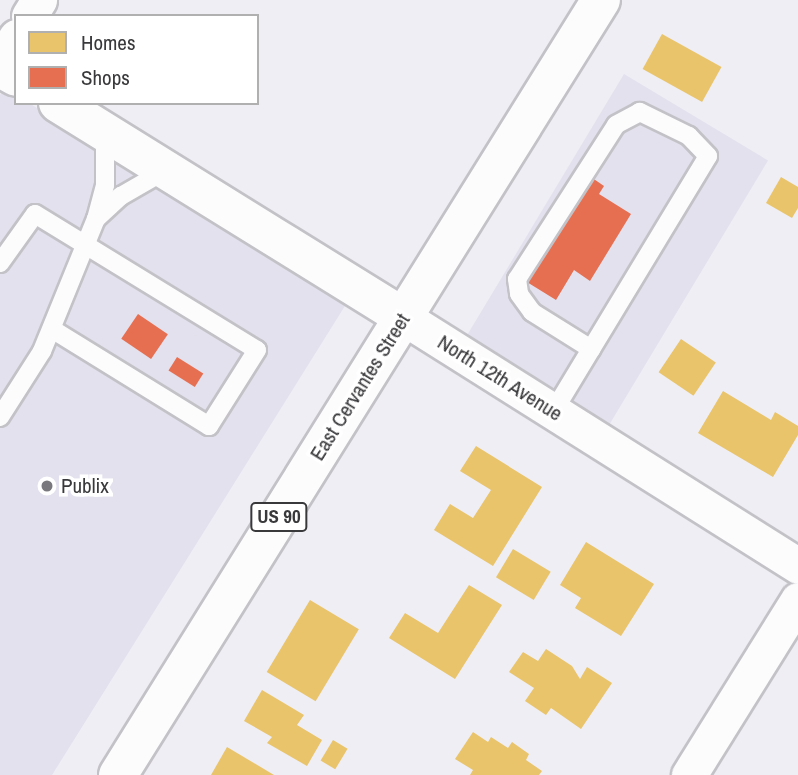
<!DOCTYPE html>
<style>
body{margin:0}
#map{position:relative;width:798px;height:775px;overflow:hidden;background:#efeef4;font-family:"Archivo Narrow",sans-serif}
div>[style]{position:absolute}
.built>*{inset:0;background:#e3e1ed;transform-origin:0 0}
.homes>*{inset:0;background:#e9c46a;transform-origin:0 0}
.shops>*{inset:0;background:#e76f51;transform-origin:0 0}
.roads{filter:drop-shadow(2px 0 #c3c2c7) drop-shadow(-2px 0 #c3c2c7) drop-shadow(0 2px #c3c2c7) drop-shadow(0 -2px #c3c2c7)}
.service>*{height:18px;margin:-9px;padding:0 9px;transform-origin:9px;border-radius:9px;background:#fdfcfd}
.minor>*{height:35px;margin:-17.5px;padding:0 17.5px;transform-origin:17.5px;border-radius:17.5px;background:#fdfcfd}
.tertiary>*{height:38px;margin:-19px;padding:0 19px;transform-origin:19px;border-radius:19px;background:#fdfcfd}
.primary>*{height:38px;margin:-19px;padding:0 19px;transform-origin:19px;border-radius:19px;background:#fdfcfd}
.dots>*{width:19px;height:19px;translate:-50% -50%;box-sizing:border-box;border:4px solid #fff;border-radius:50%}
span{translate:-50% -50%;white-space:nowrap;text-align:center;line-height:1.15;-webkit-text-stroke:7px #fff;paint-order:stroke}
.shield-label span{padding:2px 5px;background:#fff;border:2px solid;border-radius:5px;-webkit-text-stroke-width:0}
.shield-label{font-size:19px;color:#39393c;font-weight:700}
.street-label{font-size:21px;color:#39393c}
.poi-label{font-size:21px;color:#39393c}
.left{translate:0 -50%;text-align:left}
.legend{position:absolute;left:14px;top:14px;width:245px;height:91px;box-sizing:border-box;background:#fff;border:2px solid #b0b0b1;margin:0;padding:9px 12px;list-style:none;font-size:21px;color:#39393c}
.legend li{display:flex;align-items:center;gap:14px;height:35px}
.legend b{width:35px;border:2px solid #b0b0b1}
</style>
<div id="map">
<div class="built">
<div style="left:624px;top:74px;width:168px;height:308px;rotate:31deg"></div>
<div style="clip-path:polygon(4px 88px,16px 95px,16px 103px,29px 103px,348px 301px,52px 775px,0 775px,0 95px)"></div>
</div>
<div class="homes">
<div style="left:662px;top:34px;width:68px;height:40px;rotate:29deg"></div>
<div style="clip-path:polygon(781px 177px,798px 187px,798px 208px,792px 218px,766px 203px)"></div>
<div style="left:681px;top:339px;width:42px;height:40px;rotate:34deg"></div>
<div style="clip-path:polygon(723px 391px,771px 420px,775px 412px,798px 426px,798px 435px,773px 477px,698px 433px)"></div>
<div style="clip-path:polygon(476px 446px,542px 487px,493px 566px,434px 530px,450px 504px,473px 518px,491px 490px,460px 471px)"></div>
<div style="clip-path:polygon(586px 542px,654px 584px,621px 636px,575px 608px,581px 598px,560px 585px)"></div>
<div style="left:513px;top:549px;width:44px;height:33px;rotate:31deg"></div>
<div style="clip-path:polygon(469px 585px,502px 605px,455px 679px,389px 638px,405px 613px,438px 633px)"></div>
<div style="left:310px;top:600px;width:57px;height:84px;rotate:31deg"></div>
<div style="clip-path:polygon(546px 649px,572px 666px,580px 679px,587px 667px,612px 683px,581px 729px,551px 708px,546px 715px,525px 701px,534px 688px,509px 672px,523px 652px,538px 661px)"></div>
<div style="clip-path:polygon(262px 690px,304px 715px,297px 725px,322px 740px,307px 766px,267px 743px,272px 737px,244px 721px)"></div>
<div style="clip-path:polygon(473px 732px,488px 742px,491px 737px,508px 748px,512px 742px,529px 754px,526px 760px,542px 771px,539px 775px,470px 775px,473px 770px,455px 759px)"></div>
<div style="left:333px;top:740px;width:17px;height:24px;rotate:31deg"></div>
<div style="clip-path:polygon(227px 747px,274px 775px,211px 775px)"></div>
</div>
<div class="shops">
<div style="clip-path:polygon(588px 175px,604px 186px,599px 194px,631px 214px,590px 281px,574px 270px,556px 300px,522px 279px)"></div>
<div style="left:138px;top:314px;width:36px;height:30px;rotate:34deg"></div>
<div style="left:177px;top:357px;width:31px;height:16px;rotate:32deg"></div>
</div>
<div class="roads">
<div class="service">
<div style="left:96px;top:219px;width:34px;rotate:-43deg"></div>
<div style="left:121px;top:196px;width:52px;rotate:-30deg"></div>
<div style="left:0;top:263px;width:60px;rotate:-54.5deg"></div>
<div style="left:35px;top:214px;width:260px;rotate:31.5deg"></div>
<div style="left:257px;top:350px;width:90px;rotate:122.3deg"></div>
<div style="left:209px;top:426px;width:185px;rotate:-148.3deg"></div>
<div style="left:553px;top:412px;width:299px;rotate:-58.8deg"></div>
<div style="left:708px;top:156px;width:28px;rotate:-134deg"></div>
<div style="left:689px;top:136px;width:55px;rotate:-153.9deg"></div>
<div style="left:640px;top:112px;width:27px;rotate:152deg"></div>
<div style="left:616px;top:125px;width:183px;rotate:122.7deg"></div>
<div style="left:517px;top:279px;width:15px;rotate:82deg"></div>
<div style="left:519px;top:294px;width:22px;rotate:54deg"></div>
<div style="left:532px;top:312px;width:70px;rotate:32.1deg"></div>
<div style="left:0;top:417px;width:78px;rotate:-57.5deg"></div>
<div style="left:42px;top:351px;width:143px;rotate:-67.8deg"></div>
<div style="left:96px;top:219px;width:35px;rotate:-75deg"></div>
<div style="left:105px;top:185px;width:52px;rotate:-90deg"></div>
</div>
<div class="minor">
<div style="left:29px;top:16px;width:19px;rotate:-58deg"></div>
<div style="left:0;top:62px;width:30px;rotate:-57deg"></div>
<div style="left:403px;top:317px;width:467px;rotate:32.2deg"></div>
<div style="left:689px;top:775px;width:206px;rotate:-58.1deg"></div>
</div>
<div class="tertiary">
<div style="left:0;top:68px;width:18px;rotate:29deg"></div>
<div style="left:58px;top:103px;width:406px;rotate:31.8deg"></div>
</div>
<div class="primary">
<div style="left:118px;top:775px;width:913px;rotate:-58.07deg"></div>
</div>
</div>
<div class="dots">
<div style="left:47px;top:486px;background:#79787c"></div>
</div>
<div class="shield-label">
<span style="left:279px;top:517px">US 90</span>
</div>
<div class="street-label">
<span style="left:500px;top:378px;rotate:32deg">North 12th Avenue</span>
<span style="left:360px;top:387px;rotate:-58deg">East Cervantes Street</span>
</div>
<div class="poi-label">
<span class="left" style="left:61px;top:486px">Publix</span>
</div>
<ul class="legend">
<li><b style="height:19px;background:#e9c46a"></b>Homes</li>
<li><b style="height:19px;background:#e76f51"></b>Shops</li>
</ul>
</div>
